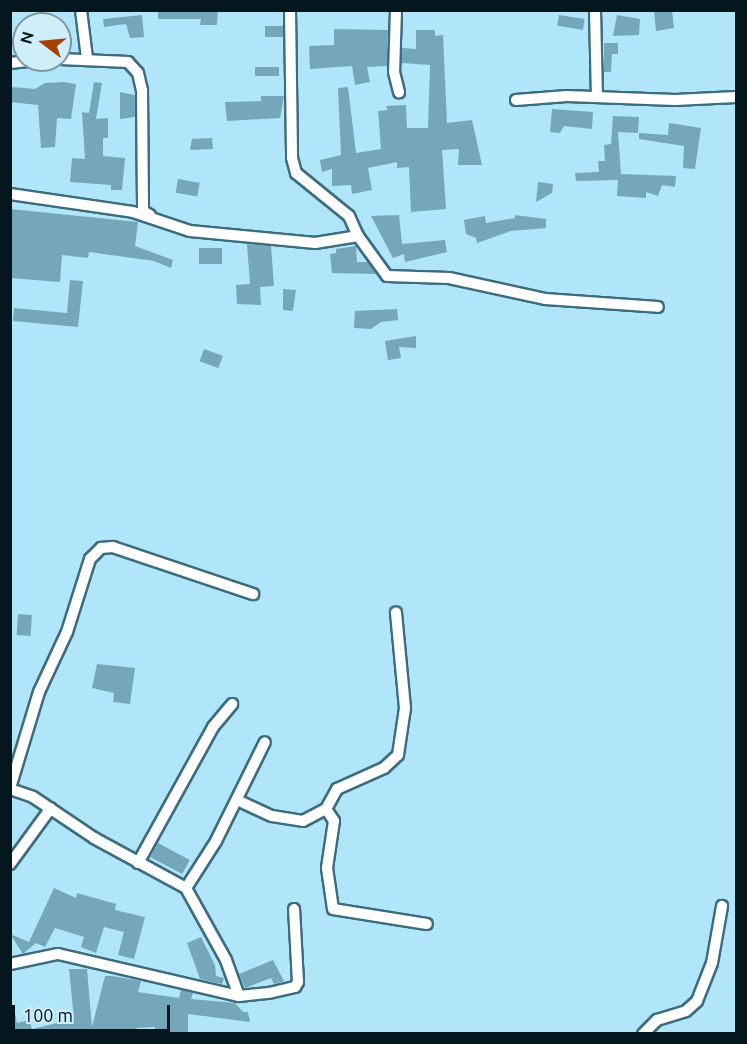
<!DOCTYPE html>
<style>
body{margin:0}
#map{position:relative;width:747px;height:1044px;overflow:hidden;background:#b1e5f9;font-family:Ubuntu,sans-serif}
div>[style]{position:absolute}
.building>*{inset:0;background:#75a7ba;transform-origin:0 0}
.roads{filter:drop-shadow(2px 0 #3c6d7f) drop-shadow(-2px 0 #3c6d7f) drop-shadow(0 2px #3c6d7f) drop-shadow(0 -2px #3c6d7f)}
.street>*{height:10px;margin:-5px;padding:0 5px;transform-origin:5px;border-radius:5px;background:#fff}
span{translate:-50% -50%;white-space:nowrap;text-align:center;line-height:1.15;-webkit-text-stroke:6px #d0eefa;paint-order:stroke}
.frame{position:absolute;inset:0;border:12px solid #04171f;pointer-events:none}
.north{position:absolute;left:12px;top:12px;width:60px;height:60px;box-sizing:border-box;background:#d0eefa;border:2px solid #7e98a2;border-radius:50%;rotate:286deg;font-size:16px;font-weight:700;line-height:24px;text-align:center;color:#04171f}
.north::after{content:'';display:block;margin:auto;width:21px;height:27px;background:#a44105;clip-path:polygon(50% 0,100% 100%,50% 72%,0 100%)}
.scale{position:absolute;left:12px;top:1005px;width:158px;height:27px;box-sizing:border-box;border:3px solid #04171f;border-top:0;padding-left:8px;font-size:18px;line-height:21px;white-space:nowrap;color:#04171f;-webkit-text-stroke:4px #d0eefa;paint-order:stroke}
</style>
<div id="map">
<div class="building">
<div style="clip-path:polygon(201px 10px,218px 10px,217px 25px,200px 25px,201px 19px,158px 19px,158px 11px)"></div>
<div style="clip-path:polygon(654px 10px,672px 10px,674px 28px,656px 31px)"></div>
<div style="clip-path:polygon(142px 15px,144px 37px,130px 38px,126px 24px,104px 27px,103px 19px)"></div>
<div style="left:559px;top:15px;width:26px;height:11px;rotate:9deg"></div>
<div style="clip-path:polygon(617px 15px,640px 19px,639px 35px,613px 36px)"></div>
<div style="left:265px;top:26px;width:18px;height:11px"></div>
<div style="clip-path:polygon(334px 29px,388px 30px,387px 66px,367px 67px,370px 82px,355px 85px,352px 66px,310px 69px,309px 46px,334px 45px)"></div>
<div style="clip-path:polygon(416px 30px,435px 30px,435px 36px,443px 35px,447px 123px,472px 120px,482px 165px,458px 165px,459px 149px,442px 150px,446px 209px,411px 212px,409px 167px,397px 168px,397px 162px,368px 168px,372px 190px,352px 194px,351px 185px,332px 186px,332px 169px,322px 172px,320px 160px,341px 155px,338px 88px,348px 87px,356px 153px,381px 149px,378px 111px,388px 110px,386px 106px,406px 105px,407px 128px,428px 128px,430px 65px,402px 63px,402px 48px,416px 49px)"></div>
<div style="clip-path:polygon(604px 43px,618px 43px,618px 54px,612px 54px,611px 72px,604px 72px)"></div>
<div style="left:255px;top:67px;width:24px;height:9px"></div>
<div style="clip-path:polygon(64px 82px,76px 84px,71px 119px,57px 118px,55px 147px,41px 148px,38px 105px,10px 102px,12px 87px,35px 89px,45px 83px)"></div>
<div style="clip-path:polygon(94px 82px,102px 83px,96px 119px,108px 118px,108px 138px,103px 138px,103px 156px,125px 158px,122px 190px,111px 190px,111px 185px,70px 182px,72px 158px,85px 159px,82px 112px,89px 113px)"></div>
<div style="clip-path:polygon(120px 92px,135px 95px,135px 117px,120px 119px)"></div>
<div style="clip-path:polygon(261px 96px,284px 96px,280px 118px,227px 121px,225px 102px,261px 101px)"></div>
<div style="clip-path:polygon(552px 109px,593px 112px,592px 129px,564px 126px,560px 133px,550px 132px)"></div>
<div style="clip-path:polygon(613px 116px,639px 117px,638px 133px,618px 132px,621px 174px,676px 176px,675px 187px,662px 185px,658px 196px,646px 192px,646px 198px,617px 196px,618px 180px,576px 181px,575px 173px,599px 172px,598px 161px,605px 161px,604px 145px,611px 144px)"></div>
<div style="clip-path:polygon(669px 123px,701px 128px,695px 169px,683px 168px,684px 146px,639px 139px,639px 133px,668px 135px)"></div>
<div style="clip-path:polygon(212px 138px,213px 149px,190px 150px,192px 139px)"></div>
<div style="left:178px;top:179px;width:22px;height:14px;rotate:10deg"></div>
<div style="clip-path:polygon(538px 182px,553px 184px,552px 193px,536px 202px)"></div>
<div style="clip-path:polygon(10px 209px,138px 222px,135px 246px,173px 260px,171px 268px,154px 261px,89px 252px,88px 258px,62px 255px,60px 282px,10px 278px)"></div>
<div style="clip-path:polygon(399px 215px,402px 244px,445px 240px,447px 252px,405px 262px,404px 254px,393px 258px,371px 216px)"></div>
<div style="clip-path:polygon(515px 215px,546px 219px,546px 228px,511px 231px,477px 243px,476px 238px,466px 234px,464px 220px,485px 216px,486px 223px,515px 218px)"></div>
<div style="clip-path:polygon(247px 244px,271px 246px,274px 286px,260px 287px,261px 305px,237px 304px,236px 285px,250px 284px)"></div>
<div style="clip-path:polygon(356px 246px,357px 262px,368px 262px,376px 274px,332px 273px,330px 254px,336px 253px,336px 249px)"></div>
<div style="left:222px;top:248px;width:16px;height:23px;rotate:90deg"></div>
<div style="clip-path:polygon(70px 280px,83px 281px,78px 327px,13px 321px,14px 308px,67px 313px)"></div>
<div style="clip-path:polygon(283px 289px,296px 290px,293px 311px,283px 310px)"></div>
<div style="clip-path:polygon(397px 309px,398px 320px,381px 322px,371px 329px,354px 328px,355px 311px)"></div>
<div style="clip-path:polygon(416px 336px,416px 348px,399px 347px,401px 358px,388px 360px,385px 341px)"></div>
<div style="left:204px;top:349px;width:20px;height:13px;rotate:20deg"></div>
<div style="left:18px;top:614px;width:14px;height:21px;rotate:4deg"></div>
<div style="clip-path:polygon(97px 664px,135px 668px,130px 704px,113px 702px,114px 693px,92px 688px)"></div>
<div style="left:158px;top:843px;width:36px;height:16px;rotate:28deg"></div>
<div style="clip-path:polygon(54px 888px,76px 898px,77px 893px,116px 904px,115px 910px,145px 917px,134px 959px,118px 955px,124px 932px,104px 927px,96px 953px,81px 947px,84px 937px,55px 928px,45px 947px,36px 943px,23px 954px,10px 934px,29px 942px)"></div>
<div style="clip-path:polygon(201px 937px,215px 965px,216px 976px,224px 978px,222px 984px,200px 979px,187px 943px)"></div>
<div style="clip-path:polygon(273px 960px,284px 981px,274px 984px,271px 978px,245px 988px,239px 974px)"></div>
<div style="clip-path:polygon(69px 969px,87px 969px,92px 1027px,105px 976px,112px 976px,141px 981px,138px 992px,179px 998px,181px 990px,193px 993px,191px 999px,235px 1003px,243px 1012px,248px 1012px,250px 1022px,188px 1014px,188px 1034px,155px 1034px,155px 1027px,137px 1028px,138px 1034px,29px 1034px,28px 1030px,74px 1019px)"></div>
<div style="clip-path:polygon(10px 1008px,14px 1008px,17px 1023px,29px 1020px,32px 1029px,10px 1034px)"></div>
</div>
<div class="roads">
<div class="street">
<div style="left:81px;top:10px;width:48px;rotate:82.9deg"></div>
<div style="left:290px;top:10px;width:148px;rotate:89.2deg"></div>
<div style="left:292px;top:158px;width:16px;rotate:75deg"></div>
<div style="left:296px;top:173px;width:68px;rotate:39.1deg"></div>
<div style="left:349px;top:216px;width:22px;rotate:66deg"></div>
<div style="left:358px;top:236px;width:49px;rotate:54.1deg"></div>
<div style="left:387px;top:276px;width:62px;rotate:1.8deg"></div>
<div style="left:449px;top:278px;width:98px;rotate:12.3deg"></div>
<div style="left:545px;top:299px;width:113px;rotate:4deg"></div>
<div style="left:396px;top:10px;width:62px;rotate:91.8deg"></div>
<div style="left:394px;top:72px;width:21px;rotate:76deg"></div>
<div style="left:595px;top:10px;width:86px;rotate:88.7deg"></div>
<div style="left:60px;top:59px;width:68px;rotate:2.5deg"></div>
<div style="left:128px;top:62px;width:15px;rotate:48deg"></div>
<div style="left:138px;top:73px;width:17px;rotate:77deg"></div>
<div style="left:142px;top:90px;width:121px;rotate:89.5deg"></div>
<div style="left:143px;top:211px;width:8px;rotate:30deg"></div>
<div style="left:10px;top:63px;width:30px;rotate:-6deg"></div>
<div style="left:516px;top:100px;width:51px;rotate:-4.5deg"></div>
<div style="left:567px;top:96px;width:108px;rotate:2.1deg"></div>
<div style="left:675px;top:100px;width:61px;rotate:-2.8deg"></div>
<div style="left:10px;top:194px;width:124px;rotate:8.3deg"></div>
<div style="left:133px;top:212px;width:60px;rotate:18.4deg"></div>
<div style="left:190px;top:231px;width:126px;rotate:5.5deg"></div>
<div style="left:315px;top:243px;width:44px;rotate:-9.2deg"></div>
<div style="left:10px;top:788px;width:100px;rotate:-73.2deg"></div>
<div style="left:39px;top:692px;width:66px;rotate:-65deg"></div>
<div style="left:67px;top:632px;width:77px;rotate:-72.5deg"></div>
<div style="left:90px;top:559px;width:16px;rotate:-45deg"></div>
<div style="left:101px;top:548px;width:12px;rotate:-5deg"></div>
<div style="left:113px;top:547px;width:148px;rotate:18.6deg"></div>
<div style="left:10px;top:789px;width:24px;rotate:19deg"></div>
<div style="left:33px;top:797px;width:73px;rotate:33.9deg"></div>
<div style="left:94px;top:838px;width:105px;rotate:28.5deg"></div>
<div style="left:237px;top:800px;width:38px;rotate:25deg"></div>
<div style="left:272px;top:816px;width:31px;rotate:9deg"></div>
<div style="left:303px;top:821px;width:26px;rotate:-28deg"></div>
<div style="left:326px;top:809px;width:23px;rotate:-61deg"></div>
<div style="left:337px;top:789px;width:51px;rotate:-24.1deg"></div>
<div style="left:384px;top:768px;width:19px;rotate:-43deg"></div>
<div style="left:398px;top:755px;width:48px;rotate:-81.5deg"></div>
<div style="left:405px;top:708px;width:96px;rotate:-95.4deg"></div>
<div style="left:326px;top:809px;width:14px;rotate:56deg"></div>
<div style="left:334px;top:821px;width:48px;rotate:98.5deg"></div>
<div style="left:327px;top:868px;width:41px;rotate:81.7deg"></div>
<div style="left:333px;top:909px;width:95px;rotate:9.1deg"></div>
<div style="left:138px;top:863px;width:155px;rotate:-61.1deg"></div>
<div style="left:213px;top:727px;width:30px;rotate:-50deg"></div>
<div style="left:10px;top:864px;width:69px;rotate:-53.8deg"></div>
<div style="left:10px;top:964px;width:49px;rotate:-11.8deg"></div>
<div style="left:58px;top:954px;width:186px;rotate:13.1deg"></div>
<div style="left:239px;top:996px;width:30px;rotate:-6deg"></div>
<div style="left:269px;top:993px;width:27px;rotate:-13deg"></div>
<div style="left:295px;top:987px;width:6px;rotate:-59deg"></div>
<div style="left:298px;top:982px;width:73px;rotate:-93.1deg"></div>
<div style="left:239px;top:996px;width:38px;rotate:-110deg"></div>
<div style="left:226px;top:960px;width:82px;rotate:-119.1deg"></div>
<div style="left:186px;top:888px;width:56px;rotate:-57.4deg"></div>
<div style="left:216px;top:841px;width:110px;rotate:-63.7deg"></div>
<div style="left:643px;top:1034px;width:20px;rotate:-45deg"></div>
<div style="left:657px;top:1020px;width:30px;rotate:-17deg"></div>
<div style="left:686px;top:1011px;width:15px;rotate:-42deg"></div>
<div style="left:697px;top:1001px;width:41px;rotate:-68.5deg"></div>
<div style="left:712px;top:963px;width:58px;rotate:-80deg"></div>
</div>
</div>
<div class="frame"></div>
<div class="north">N</div>
<div class="scale">100 m</div>
</div>
